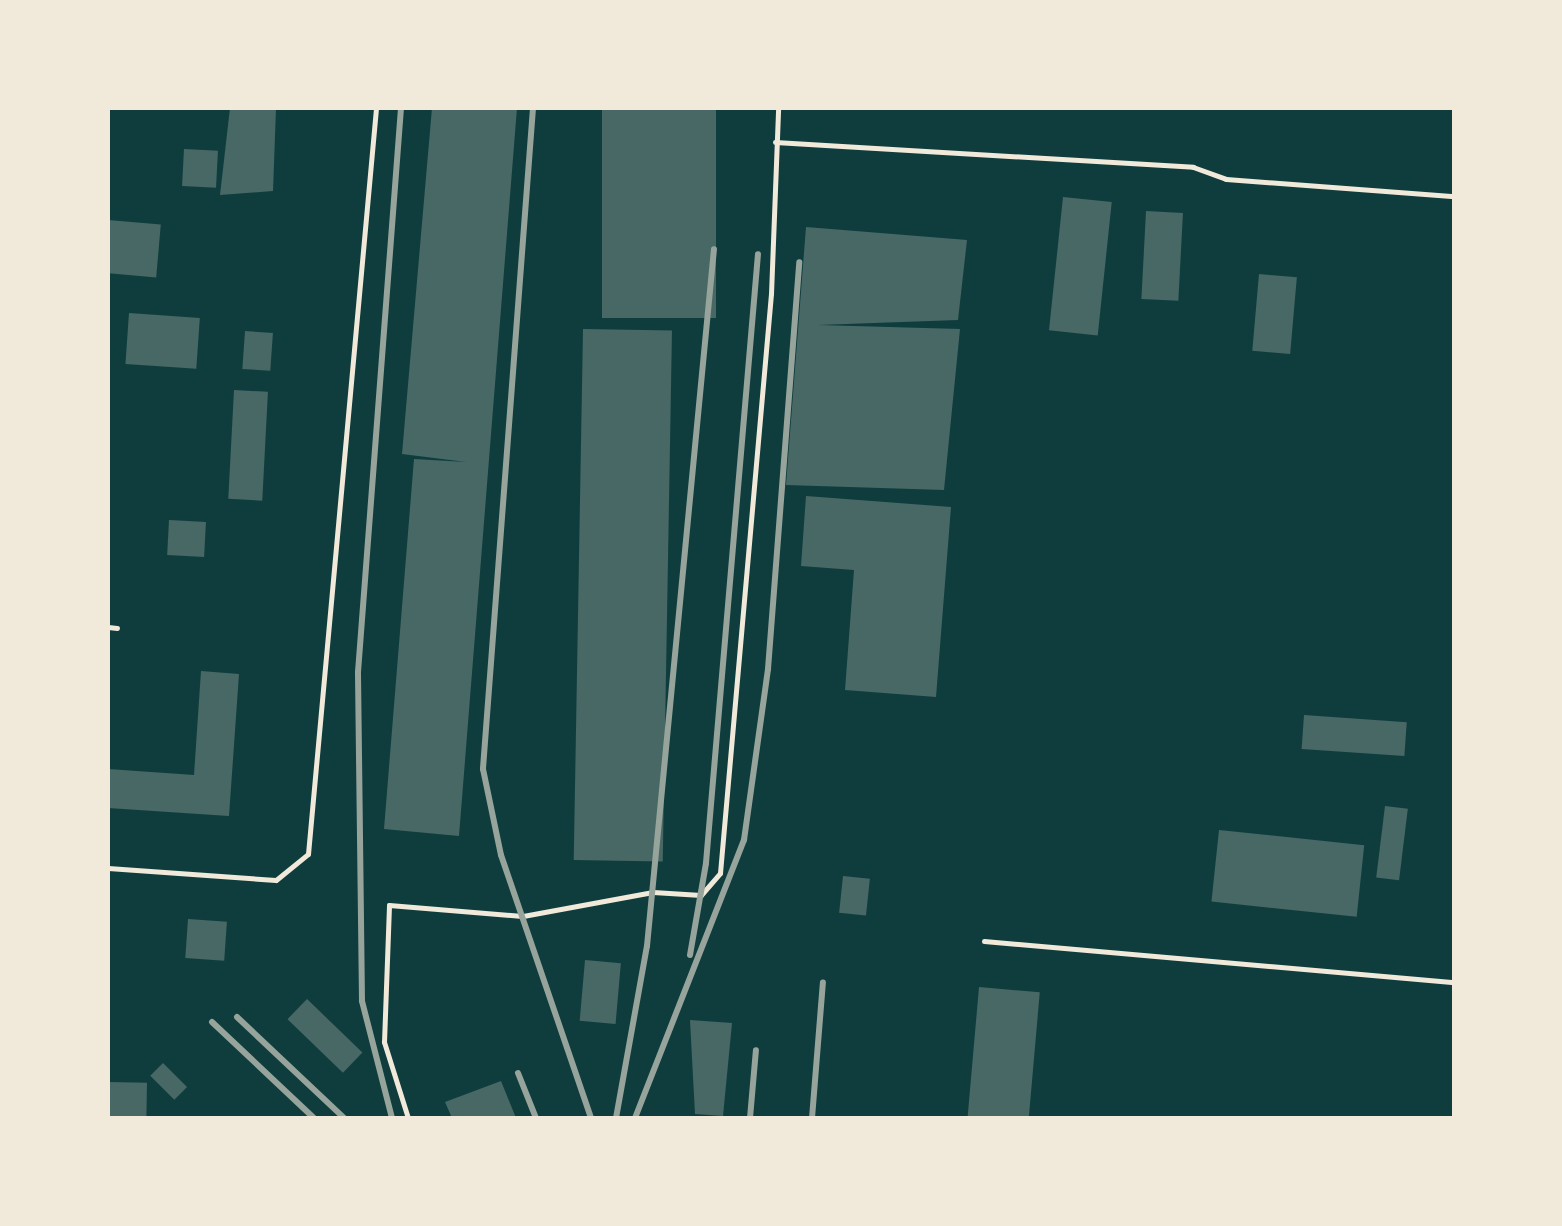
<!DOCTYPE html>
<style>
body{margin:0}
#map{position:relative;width:1562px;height:1226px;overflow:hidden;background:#0f3d3e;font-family:"Public Sans",sans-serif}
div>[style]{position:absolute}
.building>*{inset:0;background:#486865;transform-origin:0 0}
.service>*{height:5px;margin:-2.5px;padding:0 2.5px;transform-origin:2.5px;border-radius:2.5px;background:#f1e9da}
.rail>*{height:6px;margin:-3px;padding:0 3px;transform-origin:3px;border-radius:3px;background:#97a49c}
span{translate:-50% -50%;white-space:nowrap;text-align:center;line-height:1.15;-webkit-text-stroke:8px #f1e9da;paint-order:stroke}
.frame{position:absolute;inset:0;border:110px solid #f1e9da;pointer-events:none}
</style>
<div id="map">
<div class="building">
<div style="clip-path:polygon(230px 108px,276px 108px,273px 191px,220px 195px)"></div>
<div style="clip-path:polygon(432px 108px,517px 108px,459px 836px,384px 829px,414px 459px,466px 462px,402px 454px)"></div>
<div style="left:602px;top:108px;width:114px;height:210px"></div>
<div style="left:184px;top:149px;width:34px;height:37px;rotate:3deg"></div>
<div style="left:1063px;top:197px;width:49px;height:134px;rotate:6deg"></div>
<div style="left:1146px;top:211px;width:37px;height:88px;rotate:3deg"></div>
<div style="left:108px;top:220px;width:53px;height:53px;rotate:5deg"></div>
<div style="clip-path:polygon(806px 227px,967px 240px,958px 320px,818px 325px,960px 329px,944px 490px,786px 485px)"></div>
<div style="left:1259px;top:274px;width:38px;height:77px;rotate:5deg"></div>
<div style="left:129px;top:313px;width:71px;height:51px;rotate:4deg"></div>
<div style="left:583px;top:329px;width:89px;height:531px;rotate:1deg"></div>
<div style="left:245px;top:331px;width:28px;height:38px;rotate:4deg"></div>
<div style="left:234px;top:390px;width:34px;height:109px;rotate:3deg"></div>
<div style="clip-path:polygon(806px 496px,951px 507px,936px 697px,845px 690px,854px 570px,801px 566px)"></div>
<div style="left:169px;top:520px;width:37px;height:35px;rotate:3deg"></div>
<div style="clip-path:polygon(201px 671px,239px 674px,229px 816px,108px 808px,108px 769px,194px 775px)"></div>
<div style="left:1304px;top:715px;width:103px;height:34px;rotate:4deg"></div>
<div style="left:1385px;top:806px;width:23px;height:72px;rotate:7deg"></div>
<div style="left:1219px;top:830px;width:146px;height:72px;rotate:6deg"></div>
<div style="left:843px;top:876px;width:27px;height:37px;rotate:6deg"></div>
<div style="left:188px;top:919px;width:39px;height:39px;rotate:4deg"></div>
<div style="left:585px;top:960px;width:36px;height:61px;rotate:5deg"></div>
<div style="left:979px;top:987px;width:61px;height:131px;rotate:5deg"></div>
<div style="left:307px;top:999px;width:77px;height:28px;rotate:44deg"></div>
<div style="clip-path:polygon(690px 1020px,732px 1023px,723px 1116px,695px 1114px)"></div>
<div style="left:163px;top:1063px;width:34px;height:18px;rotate:45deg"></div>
<div style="clip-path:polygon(501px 1081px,516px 1118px,452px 1118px,445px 1102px)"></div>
<div style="left:108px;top:1082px;width:39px;height:36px;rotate:1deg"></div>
</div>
<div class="service">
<div style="left:775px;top:142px;width:419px;rotate:3.4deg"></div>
<div style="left:1193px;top:167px;width:35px;rotate:20deg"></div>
<div style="left:1226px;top:179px;width:229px;rotate:4.3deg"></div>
<div style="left:108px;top:627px;width:9px;rotate:6deg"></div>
<div style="left:108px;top:868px;width:168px;rotate:4.1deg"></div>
<div style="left:276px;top:880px;width:41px;rotate:-39.1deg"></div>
<div style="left:308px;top:854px;width:749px;rotate:-84.79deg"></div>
<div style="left:984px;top:941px;width:472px;rotate:5deg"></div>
<div style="left:408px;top:1118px;width:80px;rotate:-107.5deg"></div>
<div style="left:384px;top:1042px;width:137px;rotate:-87.9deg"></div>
<div style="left:389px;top:905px;width:134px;rotate:4.7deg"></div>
<div style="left:523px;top:916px;width:132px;rotate:-10.5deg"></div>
<div style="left:653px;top:892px;width:48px;rotate:3.6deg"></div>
<div style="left:701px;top:895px;width:29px;rotate:-49deg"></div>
<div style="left:720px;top:873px;width:581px;rotate:-84.97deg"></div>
<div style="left:771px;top:294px;width:186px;rotate:-87.8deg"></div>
</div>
<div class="rail">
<div style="left:533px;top:108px;width:663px;rotate:94.33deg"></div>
<div style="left:483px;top:769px;width:88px;rotate:78.2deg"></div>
<div style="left:501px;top:855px;width:278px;rotate:71.1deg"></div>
<div style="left:690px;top:955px;width:93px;rotate:-80.1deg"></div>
<div style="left:706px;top:863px;width:611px;rotate:-85.12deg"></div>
<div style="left:237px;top:1017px;width:147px;rotate:43.3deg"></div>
<div style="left:212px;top:1022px;width:140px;rotate:43.3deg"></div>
<div style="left:518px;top:1073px;width:48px;rotate:68.2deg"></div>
<div style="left:392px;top:1118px;width:121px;rotate:-104.4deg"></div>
<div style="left:362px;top:1001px;width:329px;rotate:-90.7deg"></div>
<div style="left:358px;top:672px;width:566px;rotate:-85.64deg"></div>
<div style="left:616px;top:1118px;width:175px;rotate:-79.8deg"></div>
<div style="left:647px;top:946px;width:700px;rotate:-84.51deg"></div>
<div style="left:635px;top:1118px;width:299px;rotate:-68.6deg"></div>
<div style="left:744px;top:840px;width:173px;rotate:-82deg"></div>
<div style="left:768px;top:669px;width:408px;rotate:-85.6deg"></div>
<div style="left:750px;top:1118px;width:68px;rotate:-85deg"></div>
<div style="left:812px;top:1118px;width:136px;rotate:-85.4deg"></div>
</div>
<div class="frame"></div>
</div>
